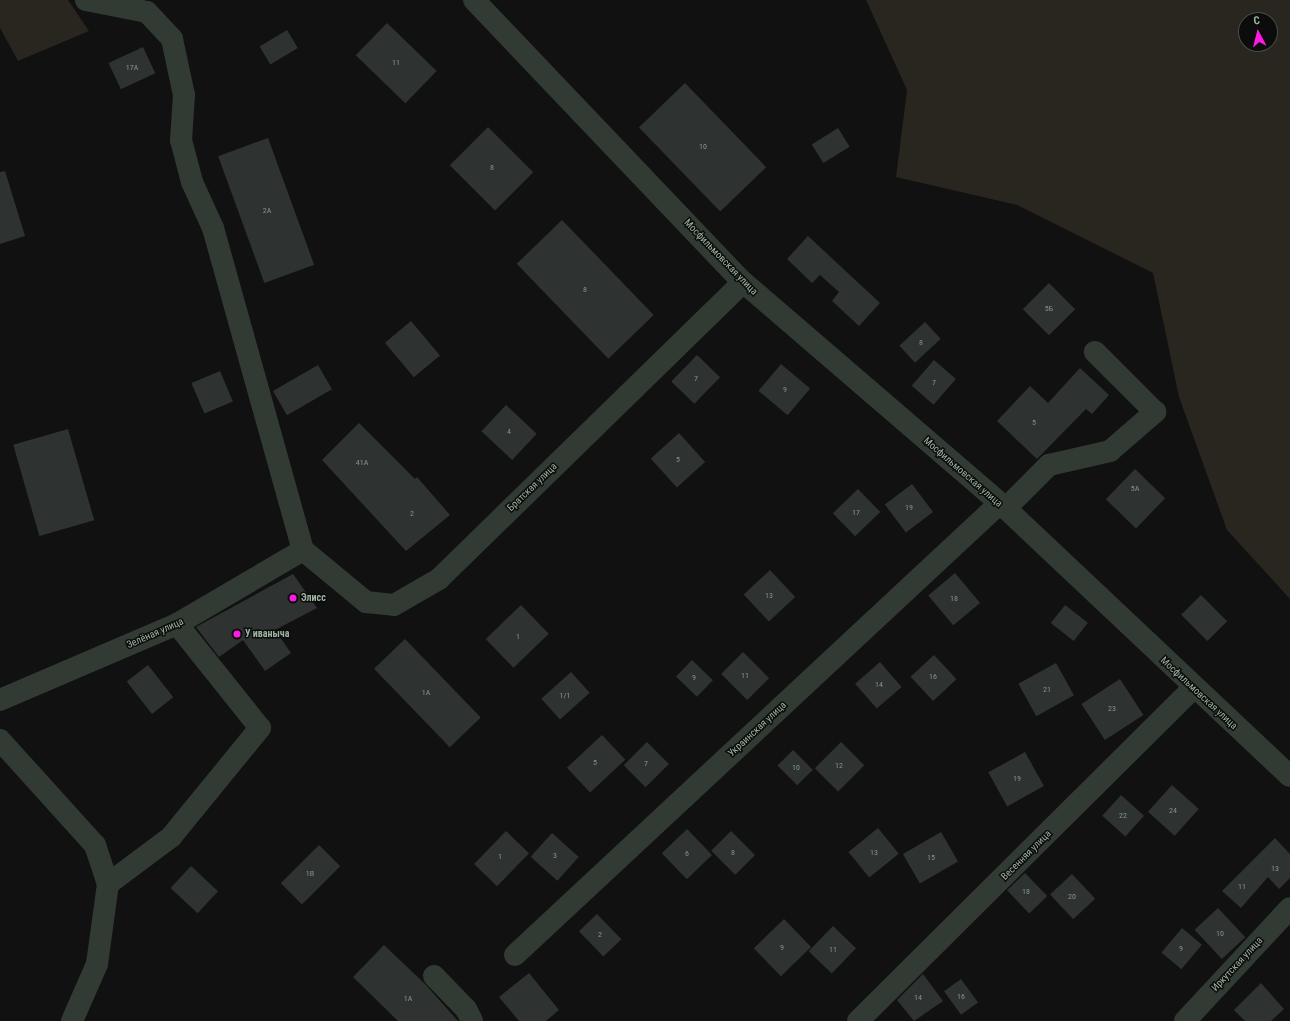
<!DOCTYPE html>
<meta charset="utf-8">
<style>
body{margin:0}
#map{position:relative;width:1290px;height:1021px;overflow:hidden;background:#101110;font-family:"Roboto Condensed",sans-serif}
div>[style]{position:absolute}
.green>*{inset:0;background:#29251f}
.building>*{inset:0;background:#2e3331;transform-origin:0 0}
.minor>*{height:22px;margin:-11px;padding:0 11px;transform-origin:11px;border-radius:11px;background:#323a34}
.dots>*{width:11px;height:11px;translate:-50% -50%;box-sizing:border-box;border:2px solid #0b0c0b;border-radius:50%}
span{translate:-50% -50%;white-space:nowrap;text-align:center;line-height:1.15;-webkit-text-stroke:3px #0b0c0b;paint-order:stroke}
.number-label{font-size:8px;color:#839486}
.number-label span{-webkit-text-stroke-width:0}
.street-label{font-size:10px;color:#9fb4a2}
.poi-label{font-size:10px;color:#9fb4a2;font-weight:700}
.left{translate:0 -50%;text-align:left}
.north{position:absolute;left:1238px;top:12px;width:40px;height:40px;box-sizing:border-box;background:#0b0c0b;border:1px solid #464f47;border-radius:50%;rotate:353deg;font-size:11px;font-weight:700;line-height:16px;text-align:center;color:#9fb4a2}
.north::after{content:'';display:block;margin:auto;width:14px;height:18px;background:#ff1ae3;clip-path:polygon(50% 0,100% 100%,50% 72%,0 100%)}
</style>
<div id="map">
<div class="green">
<div style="clip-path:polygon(0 0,68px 0,89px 31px,18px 61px,0 28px)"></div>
<div style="clip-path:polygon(evenodd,866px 0,1290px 0,1290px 599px,1227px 530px,1179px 397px,1153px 273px,1017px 205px,896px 177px,907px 90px,866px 0,1246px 20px,1270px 20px,1270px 44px,1246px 44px,1246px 20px)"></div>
</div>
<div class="building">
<div style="left:387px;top:23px;width:69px;height:45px;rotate:44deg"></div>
<div style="left:287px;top:30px;width:21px;height:32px;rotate:59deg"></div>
<div style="left:143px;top:47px;width:29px;height:38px;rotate:65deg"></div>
<div style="left:685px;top:83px;width:117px;height:64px;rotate:46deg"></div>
<div style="left:488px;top:127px;width:64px;height:54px;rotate:45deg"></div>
<div style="left:838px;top:128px;width:22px;height:31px;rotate:58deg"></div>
<div style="left:268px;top:138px;width:135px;height:53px;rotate:70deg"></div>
<div style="clip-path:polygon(5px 171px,25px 236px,0 244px,0 172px)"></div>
<div style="left:562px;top:220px;width:132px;height:63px;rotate:46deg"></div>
<div style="clip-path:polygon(808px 236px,880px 303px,859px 326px,832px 301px,839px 292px,820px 275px,812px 283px,787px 259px)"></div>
<div style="left:1049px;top:283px;width:37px;height:37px;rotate:45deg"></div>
<div style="left:411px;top:321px;width:45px;height:34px;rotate:50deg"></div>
<div style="left:925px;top:322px;width:23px;height:35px;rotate:47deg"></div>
<div style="left:697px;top:355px;width:32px;height:37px;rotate:44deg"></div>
<div style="left:934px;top:360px;width:29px;height:34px;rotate:41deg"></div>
<div style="left:781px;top:364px;width:38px;height:35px;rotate:40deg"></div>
<div style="left:318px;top:365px;width:28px;height:52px;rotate:60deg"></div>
<div style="clip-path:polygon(1080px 368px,1109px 395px,1092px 414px,1086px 409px,1037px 459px,997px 421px,1030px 386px,1048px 403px)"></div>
<div style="left:220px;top:371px;width:33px;height:31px;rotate:67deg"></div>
<div style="left:506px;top:405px;width:42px;height:36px;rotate:43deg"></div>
<div style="clip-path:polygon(359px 423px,415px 479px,417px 477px,450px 515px,406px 551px,322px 460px)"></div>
<div style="left:68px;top:429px;width:95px;height:57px;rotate:74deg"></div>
<div style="left:679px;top:433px;width:39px;height:38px;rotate:48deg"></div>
<div style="left:1135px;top:469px;width:42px;height:42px;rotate:44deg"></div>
<div style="left:912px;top:484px;width:35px;height:34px;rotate:53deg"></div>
<div style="left:858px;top:489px;width:32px;height:35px;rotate:46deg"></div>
<div style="left:770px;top:570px;width:37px;height:36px;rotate:47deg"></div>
<div style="left:955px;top:573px;width:39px;height:35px;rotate:50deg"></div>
<div style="clip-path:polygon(293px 574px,317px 608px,275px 630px,291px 653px,265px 671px,243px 640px,219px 657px,196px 627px)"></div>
<div style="left:1201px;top:595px;width:37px;height:28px;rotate:45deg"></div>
<div style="left:521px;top:605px;width:40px;height:49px;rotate:46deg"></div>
<div style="left:1065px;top:605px;width:29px;height:23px;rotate:38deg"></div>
<div style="left:405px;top:639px;width:109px;height:43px;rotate:46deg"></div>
<div style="left:743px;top:652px;width:37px;height:31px;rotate:45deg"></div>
<div style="left:934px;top:655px;width:33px;height:32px;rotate:47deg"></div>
<div style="left:692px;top:660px;width:29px;height:23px;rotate:44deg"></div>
<div style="left:880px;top:662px;width:33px;height:33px;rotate:49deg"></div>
<div style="left:1056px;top:663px;width:37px;height:43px;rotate:61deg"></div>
<div style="left:148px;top:665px;width:41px;height:27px;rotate:52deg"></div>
<div style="left:571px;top:672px;width:28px;height:40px;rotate:48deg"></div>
<div style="left:1120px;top:679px;width:43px;height:46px;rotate:57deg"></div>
<div style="left:602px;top:735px;width:34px;height:48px;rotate:47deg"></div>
<div style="left:647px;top:742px;width:31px;height:33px;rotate:45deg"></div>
<div style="left:841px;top:742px;width:33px;height:37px;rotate:45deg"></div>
<div style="left:793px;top:750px;width:28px;height:22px;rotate:45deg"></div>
<div style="left:1025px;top:752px;width:39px;height:42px;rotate:61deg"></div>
<div style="left:1172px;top:785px;width:36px;height:36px;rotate:42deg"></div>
<div style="left:1121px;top:795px;width:31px;height:28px;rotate:42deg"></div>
<div style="left:878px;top:828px;width:33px;height:38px;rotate:51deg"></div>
<div style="left:687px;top:829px;width:36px;height:35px;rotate:46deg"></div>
<div style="left:506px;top:831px;width:32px;height:46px;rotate:44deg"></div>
<div style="left:731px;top:831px;width:34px;height:28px;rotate:45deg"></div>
<div style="left:941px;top:832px;width:34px;height:44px;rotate:60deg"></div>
<div style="left:552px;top:833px;width:36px;height:32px;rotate:42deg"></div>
<div style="clip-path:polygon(1275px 838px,1290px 854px,1290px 878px,1279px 889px,1268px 877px,1241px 908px,1222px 891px)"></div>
<div style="left:319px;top:845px;width:30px;height:54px;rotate:45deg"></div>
<div style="left:191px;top:866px;width:37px;height:30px;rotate:43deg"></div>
<div style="left:1025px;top:873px;width:32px;height:25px;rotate:46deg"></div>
<div style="left:1072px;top:874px;width:34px;height:30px;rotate:47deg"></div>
<div style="left:1218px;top:908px;width:40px;height:32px;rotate:47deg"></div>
<div style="left:597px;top:914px;width:35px;height:25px;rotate:46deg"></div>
<div style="left:784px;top:919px;width:39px;height:42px;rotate:46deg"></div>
<div style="left:833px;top:926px;width:32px;height:35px;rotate:44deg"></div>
<div style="left:1182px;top:928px;width:26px;height:32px;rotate:40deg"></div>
<div style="clip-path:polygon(384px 945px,425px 984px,458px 1021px,398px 1021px,353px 977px)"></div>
<div style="clip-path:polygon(529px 973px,559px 1010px,546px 1021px,519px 1021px,499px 997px)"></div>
<div style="clip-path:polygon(923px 974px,943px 1001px,914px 1021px,897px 1000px)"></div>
<div style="left:961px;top:979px;width:29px;height:21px;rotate:54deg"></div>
<div style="clip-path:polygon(1261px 983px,1284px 1009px,1271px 1021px,1245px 1021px,1234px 1010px)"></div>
</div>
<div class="minor">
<div style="left:86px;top:0;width:62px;rotate:11.1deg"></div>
<div style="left:147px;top:12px;width:37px;rotate:47deg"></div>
<div style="left:172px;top:39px;width:57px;rotate:77.9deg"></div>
<div style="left:184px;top:95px;width:45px;rotate:93.8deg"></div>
<div style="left:181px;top:140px;width:43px;rotate:75.3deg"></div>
<div style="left:192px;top:182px;width:51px;rotate:65.5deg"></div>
<div style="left:213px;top:228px;width:334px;rotate:74.4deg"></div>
<div style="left:474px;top:0;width:390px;rotate:46.4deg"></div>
<div style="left:743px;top:282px;width:339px;rotate:40.7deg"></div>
<div style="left:1000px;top:503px;width:398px;rotate:43.3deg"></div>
<div style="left:1006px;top:508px;width:61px;rotate:-45deg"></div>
<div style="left:1049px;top:465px;width:63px;rotate:-12.9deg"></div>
<div style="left:1110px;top:451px;width:60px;rotate:-40.9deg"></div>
<div style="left:1155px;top:412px;width:85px;rotate:-135deg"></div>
<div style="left:303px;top:550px;width:82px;rotate:39.5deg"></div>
<div style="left:366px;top:602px;width:28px;rotate:6deg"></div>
<div style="left:394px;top:605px;width:52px;rotate:-30deg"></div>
<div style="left:439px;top:579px;width:425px;rotate:-44.3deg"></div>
<div style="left:0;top:700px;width:193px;rotate:-23.2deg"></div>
<div style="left:177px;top:624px;width:146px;rotate:-30.4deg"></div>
<div style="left:0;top:740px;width:142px;rotate:47.9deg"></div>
<div style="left:95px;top:845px;width:41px;rotate:71.6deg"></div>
<div style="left:515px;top:955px;width:663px;rotate:-42.98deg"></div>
<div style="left:434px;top:976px;width:46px;rotate:45.9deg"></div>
<div style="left:466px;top:1009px;width:13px;rotate:63deg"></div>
<div style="left:72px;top:1021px;width:62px;rotate:-66.3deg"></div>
<div style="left:97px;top:964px;width:81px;rotate:-82.2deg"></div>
<div style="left:108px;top:884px;width:79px;rotate:-36.7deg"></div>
<div style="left:171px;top:837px;width:141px;rotate:-50.8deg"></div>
<div style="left:260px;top:728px;width:133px;rotate:-128.6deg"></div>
<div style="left:858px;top:1021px;width:472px;rotate:-44.8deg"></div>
<div style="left:1185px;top:1021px;width:154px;rotate:-47.1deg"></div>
</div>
<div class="dots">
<div style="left:293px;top:598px;background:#ff1ae3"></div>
<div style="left:237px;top:634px;background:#ff1ae3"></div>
</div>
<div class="number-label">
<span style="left:396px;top:63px">11</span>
<span style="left:132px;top:68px">17А</span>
<span style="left:703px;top:147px">10</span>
<span style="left:492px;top:168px">8</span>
<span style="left:267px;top:211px">2А</span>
<span style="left:585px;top:290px">8</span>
<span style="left:1049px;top:309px">5Б</span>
<span style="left:921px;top:343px">8</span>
<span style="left:696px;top:379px">7</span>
<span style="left:934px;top:383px">7</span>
<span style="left:785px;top:390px">9</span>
<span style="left:1034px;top:423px">5</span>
<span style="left:509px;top:432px">4</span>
<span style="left:678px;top:460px">5</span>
<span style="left:362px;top:463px">41А</span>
<span style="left:1135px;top:489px">5А</span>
<span style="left:909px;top:508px">19</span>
<span style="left:856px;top:513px">17</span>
<span style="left:412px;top:514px">2</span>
<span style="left:769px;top:596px">13</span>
<span style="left:954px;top:599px">18</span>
<span style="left:518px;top:637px">1</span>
<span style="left:745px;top:676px">11</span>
<span style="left:933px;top:677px">16</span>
<span style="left:694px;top:678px">9</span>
<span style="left:879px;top:685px">14</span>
<span style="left:1047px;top:690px">21</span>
<span style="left:426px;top:693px">1А</span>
<span style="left:565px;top:696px">1/1</span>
<span style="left:1112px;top:709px">23</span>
<span style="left:595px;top:763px">5</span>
<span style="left:646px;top:764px">7</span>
<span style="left:839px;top:766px">12</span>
<span style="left:796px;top:768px">10</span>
<span style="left:1017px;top:779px">19</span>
<span style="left:1173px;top:811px">24</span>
<span style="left:1123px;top:816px">22</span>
<span style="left:733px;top:853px">8</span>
<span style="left:874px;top:853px">13</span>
<span style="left:687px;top:854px">6</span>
<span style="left:555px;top:856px">3</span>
<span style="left:500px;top:857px">1</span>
<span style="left:931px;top:858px">15</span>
<span style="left:1275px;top:869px">13</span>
<span style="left:310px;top:874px">1В</span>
<span style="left:1242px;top:887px">11</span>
<span style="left:1026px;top:892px">18</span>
<span style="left:1072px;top:897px">20</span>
<span style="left:1220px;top:934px">10</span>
<span style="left:600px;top:935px">2</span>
<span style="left:782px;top:948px">9</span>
<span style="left:1181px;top:949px">9</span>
<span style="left:833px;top:950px">11</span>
<span style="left:961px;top:997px">16</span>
<span style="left:918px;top:998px">14</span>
<span style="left:408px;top:999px">1А</span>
</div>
<div class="street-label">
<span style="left:721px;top:257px;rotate:46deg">Мосфильмовская улица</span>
<span style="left:963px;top:472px;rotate:41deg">Мосфильмовская улица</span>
<span style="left:532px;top:487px;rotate:-44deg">Братская улица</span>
<span style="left:155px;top:633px;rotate:-24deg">Зелёная улица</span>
<span style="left:1199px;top:693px;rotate:43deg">Мосфильмовская улица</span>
<span style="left:757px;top:729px;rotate:-43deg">Украинская улица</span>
<span style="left:1026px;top:855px;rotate:-45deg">Весенняя улица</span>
<span style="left:1237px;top:964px;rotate:-47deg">Иркутская улица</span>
</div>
<div class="poi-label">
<span class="left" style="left:301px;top:598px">Элисс</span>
<span class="left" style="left:245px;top:634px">У иваныча</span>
</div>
<div class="north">С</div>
</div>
